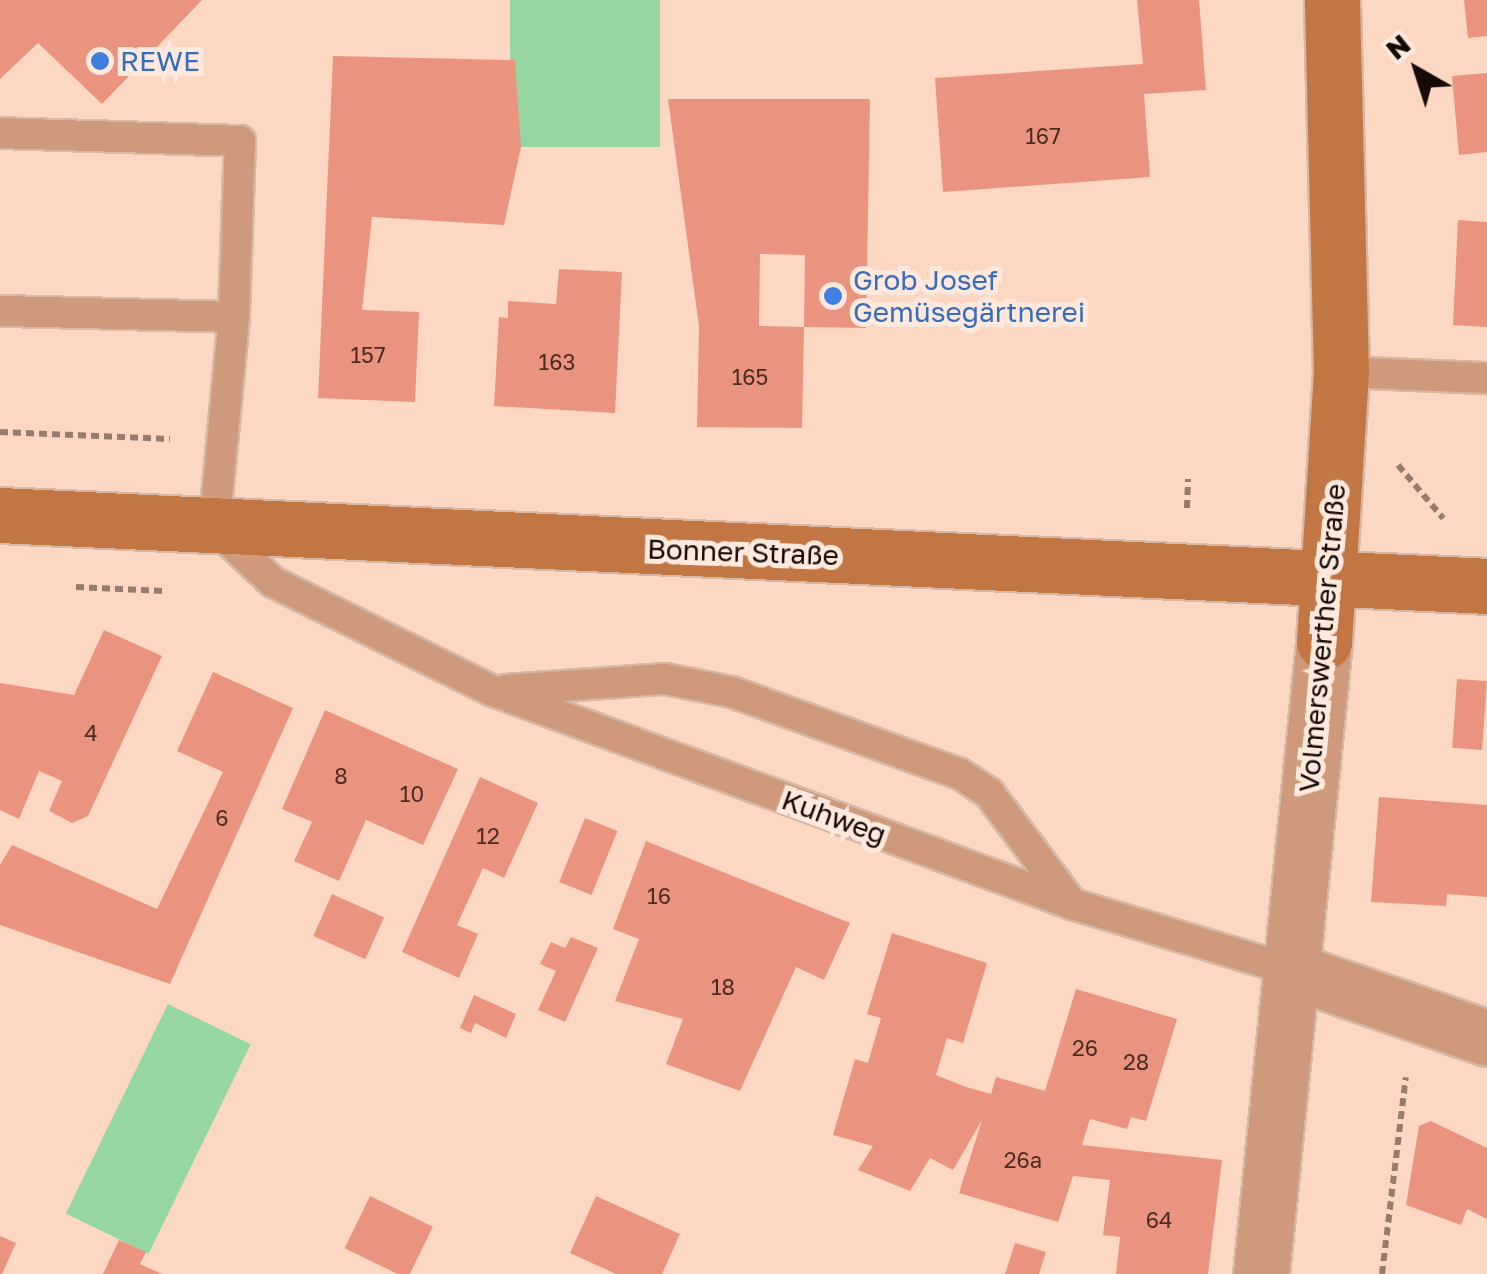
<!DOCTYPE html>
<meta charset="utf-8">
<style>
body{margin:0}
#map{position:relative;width:1487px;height:1274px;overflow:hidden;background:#fcd8c4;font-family:"Golos Text",sans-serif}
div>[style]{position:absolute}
.green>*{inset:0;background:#95d6a3;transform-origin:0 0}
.building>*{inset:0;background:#ea947f;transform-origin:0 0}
.path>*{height:6px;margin-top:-3px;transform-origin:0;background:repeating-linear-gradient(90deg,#957c6e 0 8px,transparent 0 13px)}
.roads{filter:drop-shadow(2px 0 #d7b7a5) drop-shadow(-2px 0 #d7b7a5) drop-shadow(0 2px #d7b7a5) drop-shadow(0 -2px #d7b7a5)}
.lane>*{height:30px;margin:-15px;padding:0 15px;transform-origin:15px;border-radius:15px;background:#ce9a7b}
.street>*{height:55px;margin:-27.5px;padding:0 27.5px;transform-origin:27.5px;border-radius:27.5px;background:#ce9a7b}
.secondary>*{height:55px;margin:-27.5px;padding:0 27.5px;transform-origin:27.5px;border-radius:27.5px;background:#c17644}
.dots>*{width:28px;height:28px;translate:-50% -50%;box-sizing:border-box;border:5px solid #ffe9dd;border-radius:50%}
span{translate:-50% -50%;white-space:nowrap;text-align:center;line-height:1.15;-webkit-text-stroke:10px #ffe9dd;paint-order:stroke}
.number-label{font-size:22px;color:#4a2c23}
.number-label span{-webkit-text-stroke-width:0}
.shop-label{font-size:28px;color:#366cbe}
.left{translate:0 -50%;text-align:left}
.street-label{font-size:28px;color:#150a04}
.north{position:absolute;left:1367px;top:20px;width:100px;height:100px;-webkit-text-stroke:8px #ffe9dd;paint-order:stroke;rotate:321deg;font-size:28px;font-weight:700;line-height:40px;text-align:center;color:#150a04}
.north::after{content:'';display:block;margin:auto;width:35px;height:45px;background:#150a04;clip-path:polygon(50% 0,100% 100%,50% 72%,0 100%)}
</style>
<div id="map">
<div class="green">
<div style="left:510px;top:0;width:150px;height:147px"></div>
<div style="left:168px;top:1004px;width:92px;height:233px;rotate:26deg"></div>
</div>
<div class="building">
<div style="clip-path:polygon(0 0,202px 0,102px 104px,38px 43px,0 79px)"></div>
<div style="clip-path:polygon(1137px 0,1199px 0,1206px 90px,1144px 94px,1150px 177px,943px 192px,935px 78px,1143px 64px)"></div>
<div style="clip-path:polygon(1464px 0,1487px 0,1487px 36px,1468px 38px)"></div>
<div style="clip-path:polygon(333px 56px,515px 60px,521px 147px,504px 225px,372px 217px,362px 310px,419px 312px,415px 402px,318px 398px)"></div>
<div style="clip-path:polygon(1487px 73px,1487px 152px,1459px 155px,1452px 76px)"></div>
<div style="clip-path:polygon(evenodd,668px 99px,870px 99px,866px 328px,804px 327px,802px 428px,697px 427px,699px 326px,668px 99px,760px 254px,805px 255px,804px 327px,759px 326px,760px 254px)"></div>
<div style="clip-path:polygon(1458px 220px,1487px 222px,1487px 327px,1453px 325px)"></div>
<div style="clip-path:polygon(559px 269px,622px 272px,615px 413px,494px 406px,499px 317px,508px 318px,508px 301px,556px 304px)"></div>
<div style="clip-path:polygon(104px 630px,162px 656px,88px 816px,72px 823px,49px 811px,62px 781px,39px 771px,19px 819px,0 810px,0 683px,74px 695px)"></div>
<div style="clip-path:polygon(213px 672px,293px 708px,170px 984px,0 925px,0 865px,12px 845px,157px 909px,223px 772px,177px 751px)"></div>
<div style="left:1457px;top:679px;width:30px;height:69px;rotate:4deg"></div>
<div style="clip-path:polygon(325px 710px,458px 769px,423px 845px,366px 820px,339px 881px,294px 861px,312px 822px,282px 809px)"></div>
<div style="clip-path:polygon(480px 777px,538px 803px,504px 878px,483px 868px,457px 925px,478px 934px,459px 978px,402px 952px)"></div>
<div style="clip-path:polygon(1379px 797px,1487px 805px,1487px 897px,1447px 894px,1446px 906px,1371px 902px)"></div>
<div style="left:585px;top:818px;width:35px;height:69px;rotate:22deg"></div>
<div style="clip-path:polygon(646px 841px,850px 923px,824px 980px,796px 967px,740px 1091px,666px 1064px,683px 1019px,615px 1001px,639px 939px,613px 929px)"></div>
<div style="left:332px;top:894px;width:57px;height:46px;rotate:24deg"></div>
<div style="clip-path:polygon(892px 933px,987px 963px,963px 1043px,947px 1038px,936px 1075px,966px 1087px,991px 1094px,996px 1077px,1045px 1091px,1076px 989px,1177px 1019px,1146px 1121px,1131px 1117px,1127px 1129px,1090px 1119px,1082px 1145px,1222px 1160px,1208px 1274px,1116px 1274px,1120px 1237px,1103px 1235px,1110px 1180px,1073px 1176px,1058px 1222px,959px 1193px,982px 1120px,953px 1170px,930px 1158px,910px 1191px,858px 1170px,873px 1146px,833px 1135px,855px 1059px,868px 1063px,881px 1018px,867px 1014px)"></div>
<div style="clip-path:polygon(571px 937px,598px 948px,565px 1022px,538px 1010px,556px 971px,540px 964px,551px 942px,565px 948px)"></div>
<div style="clip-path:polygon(474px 995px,516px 1014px,506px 1038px,475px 1023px,471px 1033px,460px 1028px)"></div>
<div style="clip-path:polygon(1431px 1121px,1487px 1148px,1487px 1219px,1467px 1209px,1461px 1225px,1406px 1205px,1419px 1126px)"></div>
<div style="left:370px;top:1196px;width:70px;height:58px;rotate:26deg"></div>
<div style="clip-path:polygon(596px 1196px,680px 1234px,662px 1274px,616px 1274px,570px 1253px)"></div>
<div style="clip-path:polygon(0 1236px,16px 1243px,2px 1274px,0 1274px)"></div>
<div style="clip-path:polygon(119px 1240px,146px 1252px,140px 1264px,162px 1274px,103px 1274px)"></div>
<div style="clip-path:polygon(1015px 1243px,1046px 1252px,1039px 1274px,1005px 1274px)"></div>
</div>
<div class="path">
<div style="left:0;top:432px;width:170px;rotate:2.4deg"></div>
<div style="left:1398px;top:465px;width:70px;rotate:49.7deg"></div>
<div style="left:1187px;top:508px;width:29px;rotate:-88deg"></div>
<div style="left:76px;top:587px;width:87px;rotate:2.6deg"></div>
<div style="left:1382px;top:1274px;width:198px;rotate:-83.1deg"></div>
</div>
<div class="roads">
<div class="lane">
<div style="left:0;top:133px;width:240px;rotate:1.9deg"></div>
<div style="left:240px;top:141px;width:176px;rotate:92deg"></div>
<div style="left:234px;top:317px;width:234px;rotate:-178.5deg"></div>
<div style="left:234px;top:317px;width:211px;rotate:95.4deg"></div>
<div style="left:214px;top:527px;width:81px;rotate:43deg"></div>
<div style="left:273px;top:582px;width:246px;rotate:26.4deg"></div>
<div style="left:493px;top:691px;width:617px;rotate:20.2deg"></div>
<div style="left:1072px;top:904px;width:228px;rotate:16.8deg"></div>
<div style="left:1341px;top:372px;width:146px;rotate:2.4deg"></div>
<div style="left:506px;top:690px;width:159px;rotate:-4deg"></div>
<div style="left:665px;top:679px;width:68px;rotate:11deg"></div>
<div style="left:732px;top:692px;width:242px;rotate:19.8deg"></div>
<div style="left:960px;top:774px;width:35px;rotate:33deg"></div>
<div style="left:989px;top:793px;width:139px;rotate:53.2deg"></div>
</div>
<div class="street">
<div style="left:1290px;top:970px;width:208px;rotate:19deg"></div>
<div style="left:1261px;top:1274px;width:635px;rotate:-84.31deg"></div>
</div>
<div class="secondary">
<div style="left:0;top:515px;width:1489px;rotate:2.73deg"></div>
<div style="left:1324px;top:642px;width:271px;rotate:-86.4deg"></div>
<div style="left:1341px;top:372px;width:372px;rotate:-91.4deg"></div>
</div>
</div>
<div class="dots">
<div style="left:100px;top:61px;background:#3f7fe0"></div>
<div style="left:833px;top:296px;background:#3f7fe0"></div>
</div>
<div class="number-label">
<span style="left:1043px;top:136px">167</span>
<span style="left:368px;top:355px">157</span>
<span style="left:557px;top:362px">163</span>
<span style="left:750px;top:377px">165</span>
<span style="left:91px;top:733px">4</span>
<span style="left:341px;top:776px">8</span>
<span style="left:412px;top:794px">10</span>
<span style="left:222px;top:818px">6</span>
<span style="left:488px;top:836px">12</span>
<span style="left:659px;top:896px">16</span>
<span style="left:723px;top:987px">18</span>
<span style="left:1085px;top:1048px">26</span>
<span style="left:1136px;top:1062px">28</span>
<span style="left:1023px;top:1160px">26a</span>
<span style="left:1159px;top:1220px">64</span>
</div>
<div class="shop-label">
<span class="left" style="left:120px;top:61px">REWE</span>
<span class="left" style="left:853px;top:296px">Grob Josef<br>Gemüsegärtnerei</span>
</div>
<div class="street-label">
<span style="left:743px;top:552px;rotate:2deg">Bonner Straße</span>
<span style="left:1322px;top:638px;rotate:-85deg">Volmerswerther Straße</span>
<span style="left:834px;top:817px;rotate:20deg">Kuhweg</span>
</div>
<div class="north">N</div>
</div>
